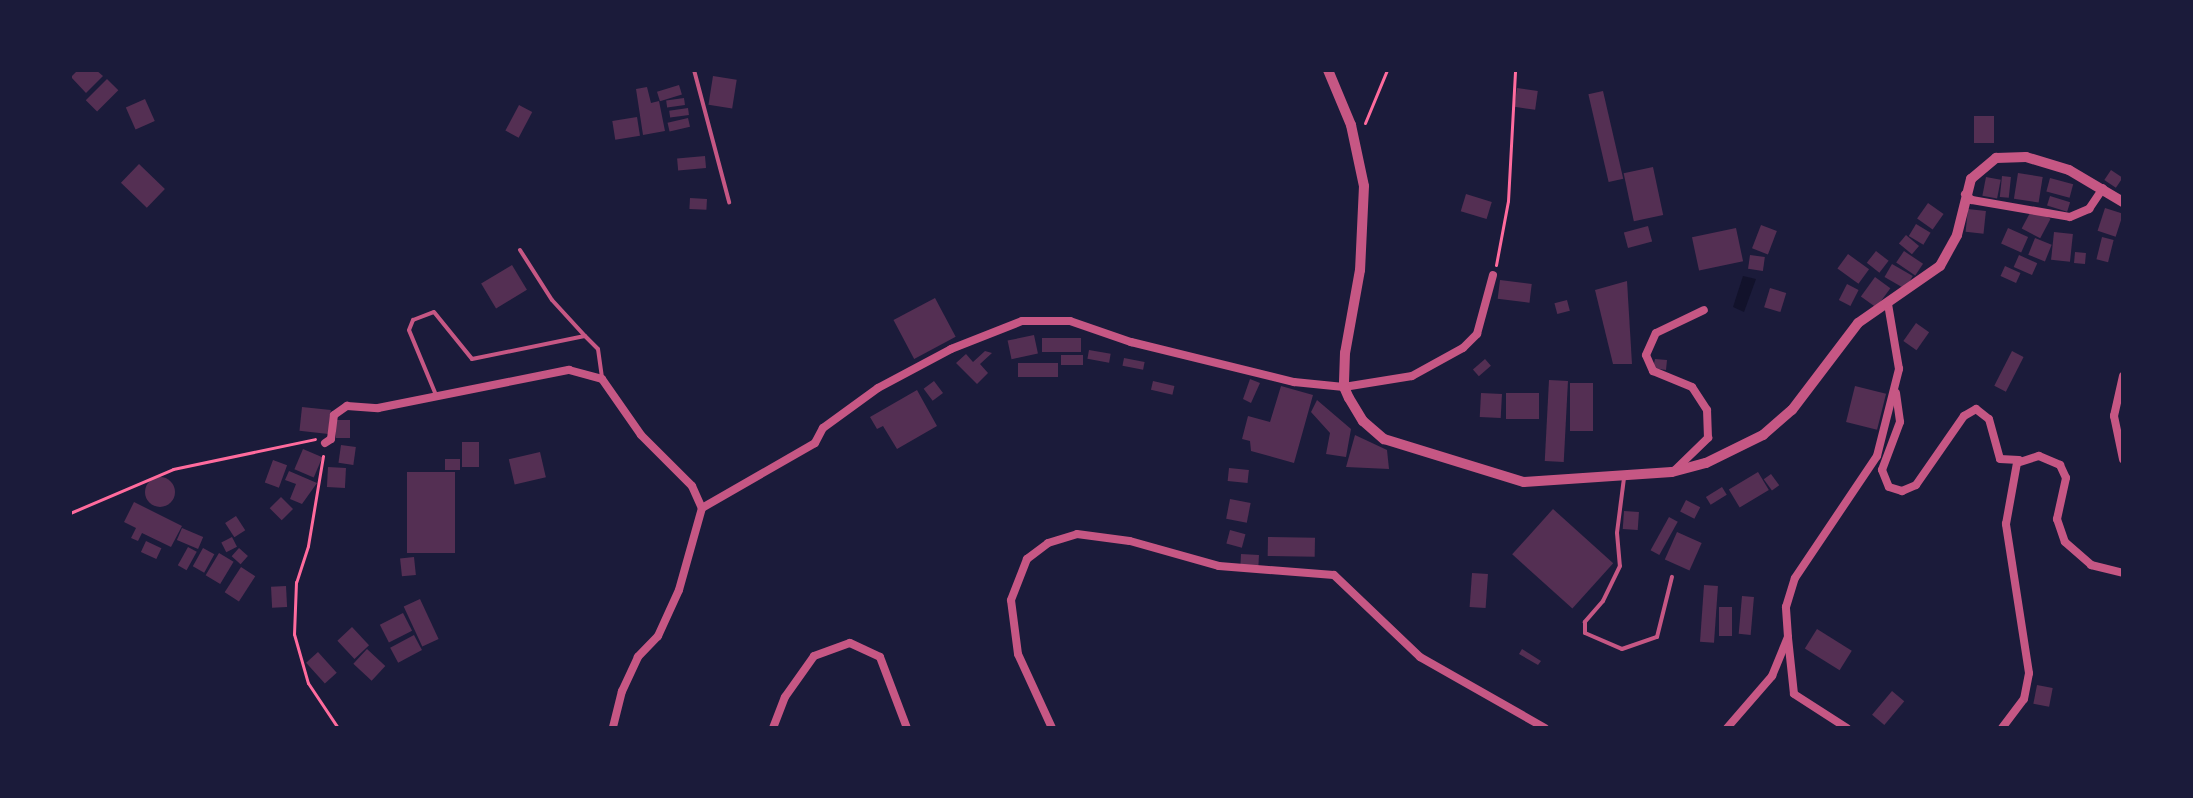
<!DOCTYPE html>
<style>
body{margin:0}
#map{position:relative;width:2193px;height:798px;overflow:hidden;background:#1b1b3a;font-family:"Libre Baskerville",serif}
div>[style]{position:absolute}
.water>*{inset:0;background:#12122b}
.building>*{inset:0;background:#542f53;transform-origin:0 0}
.round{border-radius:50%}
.path>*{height:3px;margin:-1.5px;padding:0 1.5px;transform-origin:1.5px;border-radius:1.5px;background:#ff6b9d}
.service>*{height:4px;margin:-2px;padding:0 2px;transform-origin:2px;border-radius:2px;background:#c65784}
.minor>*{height:8px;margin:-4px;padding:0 4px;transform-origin:4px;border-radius:4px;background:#c65784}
.tertiary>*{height:10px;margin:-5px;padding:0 5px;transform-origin:5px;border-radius:5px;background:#c65784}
span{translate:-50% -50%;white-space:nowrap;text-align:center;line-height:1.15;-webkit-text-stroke:8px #1b1b3a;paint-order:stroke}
.frame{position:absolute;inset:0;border:72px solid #1b1b3a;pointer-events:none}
</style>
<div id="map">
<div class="water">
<div style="clip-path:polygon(1743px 276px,1756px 279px,1744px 312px,1733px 307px)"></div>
</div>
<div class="building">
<div style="clip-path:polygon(78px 70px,96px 70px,103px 76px,86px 93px,71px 77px)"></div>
<div style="left:713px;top:76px;width:24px;height:29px;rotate:9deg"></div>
<div style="left:107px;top:79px;width:16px;height:30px;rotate:45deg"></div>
<div style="left:679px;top:85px;width:10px;height:23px;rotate:73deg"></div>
<div style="clip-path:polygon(647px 87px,651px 103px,659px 101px,665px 131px,643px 135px,636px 89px)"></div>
<div style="left:1517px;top:88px;width:21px;height:19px;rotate:8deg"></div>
<div style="left:1603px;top:91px;width:90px;height:15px;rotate:77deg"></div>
<div style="left:684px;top:98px;width:7px;height:18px;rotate:82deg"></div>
<div style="left:145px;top:99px;width:24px;height:21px;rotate:66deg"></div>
<div style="left:519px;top:105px;width:15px;height:29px;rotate:28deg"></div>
<div style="left:688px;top:108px;width:7px;height:19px;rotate:82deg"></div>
<div style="left:1974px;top:116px;width:20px;height:27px"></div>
<div style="left:637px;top:117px;width:19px;height:25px;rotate:81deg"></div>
<div style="left:688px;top:118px;width:9px;height:21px;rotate:77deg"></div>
<div style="left:705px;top:156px;width:12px;height:28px;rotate:85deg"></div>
<div style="left:139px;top:164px;width:36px;height:26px;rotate:44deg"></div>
<div style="left:1653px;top:167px;width:49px;height:30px;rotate:78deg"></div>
<div style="left:2111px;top:170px;width:14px;height:12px;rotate:34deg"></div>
<div style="left:2018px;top:173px;width:25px;height:26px;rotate:9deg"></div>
<div style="left:2002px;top:176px;width:9px;height:21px;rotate:6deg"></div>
<div style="left:1986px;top:177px;width:15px;height:19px;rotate:11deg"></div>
<div style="left:2050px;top:178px;width:24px;height:14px;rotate:15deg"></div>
<div style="left:1466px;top:194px;width:27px;height:18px;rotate:17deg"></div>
<div style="left:2050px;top:196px;width:21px;height:10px;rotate:17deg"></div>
<div style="left:690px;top:198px;width:17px;height:11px;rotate:3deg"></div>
<div style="left:1928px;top:203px;width:19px;height:19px;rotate:35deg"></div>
<div style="left:2105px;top:208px;width:19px;height:24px;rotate:18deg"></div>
<div style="left:1968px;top:209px;width:18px;height:23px;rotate:6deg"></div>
<div style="left:2032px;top:209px;width:21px;height:22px;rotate:28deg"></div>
<div style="left:1916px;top:224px;width:17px;height:14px;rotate:31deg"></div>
<div style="left:1761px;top:225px;width:17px;height:25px;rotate:21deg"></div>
<div style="left:1648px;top:226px;width:16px;height:25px;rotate:75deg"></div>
<div style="left:1736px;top:228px;width:34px;height:45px;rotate:78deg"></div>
<div style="left:2008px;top:228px;width:22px;height:17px;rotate:24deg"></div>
<div style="left:2054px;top:232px;width:19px;height:28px;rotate:6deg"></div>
<div style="left:1906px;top:235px;width:17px;height:11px;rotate:40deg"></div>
<div style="left:2102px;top:237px;width:12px;height:23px;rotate:14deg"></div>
<div style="left:2035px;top:238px;width:18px;height:18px;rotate:22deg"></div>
<div style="left:1876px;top:251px;width:16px;height:15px;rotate:38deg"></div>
<div style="left:1904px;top:251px;width:23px;height:14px;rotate:34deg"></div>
<div style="left:2075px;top:252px;width:11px;height:11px;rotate:5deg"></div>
<div style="left:1848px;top:254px;width:26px;height:18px;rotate:36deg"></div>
<div style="left:1750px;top:255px;width:15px;height:14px;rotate:8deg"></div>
<div style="left:2019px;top:255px;width:20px;height:13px;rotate:24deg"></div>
<div style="left:1892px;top:264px;width:24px;height:15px;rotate:30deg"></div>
<div style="left:512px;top:265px;width:29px;height:36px;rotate:59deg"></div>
<div style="left:2005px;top:266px;width:17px;height:11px;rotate:24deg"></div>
<div style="left:1875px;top:277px;width:19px;height:24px;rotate:36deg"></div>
<div style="left:1500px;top:280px;width:32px;height:19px;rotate:7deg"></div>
<div style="clip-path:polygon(1627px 281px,1632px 364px,1613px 364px,1595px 290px)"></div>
<div style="left:1847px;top:284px;width:13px;height:18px;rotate:27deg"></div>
<div style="left:1770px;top:288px;width:17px;height:20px;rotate:17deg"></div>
<div style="left:935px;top:298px;width:44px;height:47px;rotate:62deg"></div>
<div style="left:1567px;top:300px;width:11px;height:13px;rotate:75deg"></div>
<div style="left:1916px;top:323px;width:16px;height:22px;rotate:35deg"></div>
<div style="left:1034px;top:335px;width:19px;height:27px;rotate:78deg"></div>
<div style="left:1042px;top:338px;width:39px;height:14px"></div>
<div style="left:1089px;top:350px;width:22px;height:9px;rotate:10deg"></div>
<div style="clip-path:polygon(985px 351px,992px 353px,980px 364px,988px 373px,977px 384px,956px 363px,966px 354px,973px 362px)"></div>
<div style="left:2012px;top:351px;width:13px;height:39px;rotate:27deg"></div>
<div style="left:1061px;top:355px;width:22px;height:10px"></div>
<div style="left:1124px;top:358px;width:21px;height:8px;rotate:11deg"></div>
<div style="left:1485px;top:359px;width:9px;height:16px;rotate:49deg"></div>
<div style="clip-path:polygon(1655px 359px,1667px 360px,1666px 370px,1653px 368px)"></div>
<div style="left:1018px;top:363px;width:40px;height:14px"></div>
<div style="clip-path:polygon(1250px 379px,1260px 383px,1251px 403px,1243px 399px)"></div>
<div style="left:1549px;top:380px;width:19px;height:81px;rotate:3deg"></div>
<div style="left:934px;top:381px;width:15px;height:13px;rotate:53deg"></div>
<div style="left:1153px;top:381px;width:22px;height:9px;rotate:13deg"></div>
<div style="left:1570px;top:383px;width:23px;height:48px"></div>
<div style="clip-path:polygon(1281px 386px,1313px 395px,1294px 463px,1251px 451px,1250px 441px,1242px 439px,1248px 416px,1270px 422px)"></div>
<div style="left:1855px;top:386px;width:32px;height:37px;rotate:14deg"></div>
<div style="clip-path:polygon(917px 390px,937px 426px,897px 449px,883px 426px,877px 429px,870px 417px)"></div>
<div style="left:1481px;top:393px;width:21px;height:24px;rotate:3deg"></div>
<div style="left:1506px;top:393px;width:33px;height:26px"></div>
<div style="clip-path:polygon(1317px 400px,1351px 429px,1346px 457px,1326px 454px,1330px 433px,1311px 412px)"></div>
<div style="left:302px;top:407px;width:29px;height:24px;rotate:6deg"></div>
<div style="left:336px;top:420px;width:14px;height:18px"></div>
<div style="clip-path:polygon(1355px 435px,1387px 450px,1389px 469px,1346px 467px)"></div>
<div style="left:479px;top:442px;width:25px;height:17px;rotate:90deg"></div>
<div style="left:341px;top:445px;width:15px;height:18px;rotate:8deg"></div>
<div style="left:303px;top:449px;width:21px;height:22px;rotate:23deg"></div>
<div style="left:540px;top:452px;width:26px;height:32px;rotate:77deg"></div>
<div style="left:445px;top:459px;width:15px;height:11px"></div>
<div style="left:273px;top:460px;width:15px;height:24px;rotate:20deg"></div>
<div style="left:328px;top:467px;width:18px;height:20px;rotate:3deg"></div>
<div style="left:1229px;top:468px;width:20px;height:13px;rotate:6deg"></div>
<div style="clip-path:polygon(289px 471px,317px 483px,302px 504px,290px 499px,296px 484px,285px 480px)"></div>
<div style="left:407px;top:472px;width:48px;height:81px"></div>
<div style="left:1758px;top:472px;width:21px;height:34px;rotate:59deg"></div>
<div style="left:1771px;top:474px;width:14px;height:9px;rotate:54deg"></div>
<div class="round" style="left:145px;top:477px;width:30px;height:30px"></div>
<div style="left:1722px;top:487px;width:9px;height:19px;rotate:58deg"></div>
<div style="left:281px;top:497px;width:17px;height:16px;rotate:45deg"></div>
<div style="left:1230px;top:499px;width:21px;height:20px;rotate:11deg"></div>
<div style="left:1686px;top:500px;width:16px;height:13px;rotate:27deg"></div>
<div style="clip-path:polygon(134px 502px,182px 526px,171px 547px,142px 533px,138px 541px,131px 538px,136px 528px,124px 522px)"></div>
<div style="left:1553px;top:509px;width:81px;height:61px;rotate:42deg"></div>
<div style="left:1624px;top:511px;width:15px;height:18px;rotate:4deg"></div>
<div style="left:236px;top:516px;width:17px;height:13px;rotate:57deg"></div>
<div style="left:1669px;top:517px;width:10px;height:38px;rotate:29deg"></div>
<div style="left:182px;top:528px;width:23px;height:13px;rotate:23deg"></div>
<div style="left:1230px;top:530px;width:16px;height:14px;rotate:15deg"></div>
<div style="left:1677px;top:532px;width:27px;height:30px;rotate:24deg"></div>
<div style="left:232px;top:537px;width:11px;height:12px;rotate:63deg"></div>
<div style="left:1268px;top:537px;width:47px;height:19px;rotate:1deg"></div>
<div style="left:146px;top:541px;width:17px;height:12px;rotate:25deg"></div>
<div style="left:188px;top:547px;width:10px;height:21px;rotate:29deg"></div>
<div style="left:203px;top:548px;width:13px;height:21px;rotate:29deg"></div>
<div style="left:239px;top:548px;width:12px;height:11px;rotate:42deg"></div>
<div style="left:219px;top:553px;width:17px;height:26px;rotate:31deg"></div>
<div style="left:1241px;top:554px;width:18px;height:11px;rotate:3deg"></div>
<div style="left:414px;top:557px;width:18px;height:14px;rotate:84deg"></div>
<div style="left:241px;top:567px;width:17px;height:30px;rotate:33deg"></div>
<div style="left:1472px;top:573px;width:16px;height:34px;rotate:4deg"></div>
<div style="left:1704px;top:585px;width:14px;height:57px;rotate:4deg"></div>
<div style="left:286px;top:586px;width:21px;height:15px;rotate:87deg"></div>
<div style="left:1742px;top:596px;width:12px;height:38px;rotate:5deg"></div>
<div style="left:420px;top:599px;width:44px;height:18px;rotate:65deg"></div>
<div style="left:1719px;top:607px;width:13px;height:29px"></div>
<div style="left:403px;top:613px;width:20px;height:26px;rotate:63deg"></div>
<div style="left:352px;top:627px;width:25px;height:20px;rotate:47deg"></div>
<div style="left:1817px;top:629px;width:41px;height:23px;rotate:32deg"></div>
<div style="left:414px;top:635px;width:17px;height:27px;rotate:62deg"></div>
<div style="left:367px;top:649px;width:25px;height:20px;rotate:43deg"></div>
<div style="clip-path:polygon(1522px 649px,1541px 661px,1538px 665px,1519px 654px)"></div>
<div style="left:318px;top:652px;width:28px;height:16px;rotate:48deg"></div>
<div style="left:2037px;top:685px;width:16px;height:19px;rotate:11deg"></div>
<div style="left:1892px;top:691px;width:16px;height:31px;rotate:40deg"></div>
</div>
<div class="path">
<div style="left:1365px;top:123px;width:57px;rotate:-67.5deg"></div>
<div style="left:1496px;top:265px;width:65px;rotate:-79.4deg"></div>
<div style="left:1508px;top:201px;width:131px;rotate:-86.9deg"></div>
<div style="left:323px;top:456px;width:91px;rotate:99.5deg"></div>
<div style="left:308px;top:546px;width:38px;rotate:108deg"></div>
<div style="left:296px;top:582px;width:52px;rotate:92.2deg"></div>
<div style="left:294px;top:634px;width:51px;rotate:74.1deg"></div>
<div style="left:308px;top:683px;width:54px;rotate:56.3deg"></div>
<div style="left:70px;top:513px;width:112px;rotate:-23.1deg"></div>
<div style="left:173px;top:469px;width:145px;rotate:-11.9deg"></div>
</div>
<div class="service">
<div style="left:694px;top:70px;width:137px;rotate:75.1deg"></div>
<div style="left:520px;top:250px;width:59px;rotate:57.4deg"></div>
<div style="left:552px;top:300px;width:49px;rotate:47.5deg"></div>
<div style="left:436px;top:395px;width:70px;rotate:-112.6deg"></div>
<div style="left:409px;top:330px;width:11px;rotate:-68deg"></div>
<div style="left:413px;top:320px;width:22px;rotate:-21deg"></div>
<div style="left:434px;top:312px;width:60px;rotate:51deg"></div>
<div style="left:472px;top:359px;width:115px;rotate:-11.5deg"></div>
<div style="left:585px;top:336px;width:18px;rotate:45deg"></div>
<div style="left:598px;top:349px;width:28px;rotate:82deg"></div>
<div style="left:1624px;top:478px;width:55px;rotate:97.3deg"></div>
<div style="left:1617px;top:533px;width:33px;rotate:85deg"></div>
<div style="left:1620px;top:566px;width:39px;rotate:116deg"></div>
<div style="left:1603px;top:601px;width:28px;rotate:131deg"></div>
<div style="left:1585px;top:622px;width:11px;rotate:90deg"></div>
<div style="left:1585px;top:633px;width:40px;rotate:23.4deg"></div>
<div style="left:1622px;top:649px;width:37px;rotate:-19deg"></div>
<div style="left:1657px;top:637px;width:62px;rotate:-76deg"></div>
</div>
<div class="minor">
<div style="left:1965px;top:194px;width:9px;rotate:41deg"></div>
<div style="left:1972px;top:200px;width:99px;rotate:9.8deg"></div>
<div style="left:2070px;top:217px;width:21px;rotate:-23deg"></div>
<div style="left:2089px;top:209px;width:25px;rotate:-56deg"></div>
<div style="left:2123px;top:376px;width:41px;rotate:102.7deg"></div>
<div style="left:2114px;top:416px;width:44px;rotate:78.2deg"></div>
<div style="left:1896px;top:393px;width:29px;rotate:82deg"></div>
<div style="left:1900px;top:422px;width:51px;rotate:110.6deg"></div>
<div style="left:1882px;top:470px;width:18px;rotate:68deg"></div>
<div style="left:1889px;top:487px;width:14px;rotate:17deg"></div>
<div style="left:1902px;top:491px;width:15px;rotate:-23deg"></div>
<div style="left:1916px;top:485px;width:84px;rotate:-55.2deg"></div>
<div style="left:1964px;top:416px;width:14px;rotate:-30deg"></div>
<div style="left:1976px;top:409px;width:16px;rotate:38deg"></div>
<div style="left:1989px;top:419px;width:41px;rotate:74.6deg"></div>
<div style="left:2000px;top:459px;width:19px;rotate:3deg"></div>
<div style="left:325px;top:443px;width:7px;rotate:-34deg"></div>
<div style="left:331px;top:439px;width:24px;rotate:-83deg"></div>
<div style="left:334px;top:415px;width:16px;rotate:-35deg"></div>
<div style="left:347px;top:406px;width:31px;rotate:4deg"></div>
<div style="left:378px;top:408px;width:195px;rotate:-11.3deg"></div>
<div style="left:569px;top:370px;width:34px;rotate:15deg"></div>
<div style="left:602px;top:379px;width:68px;rotate:55.1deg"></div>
<div style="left:641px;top:435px;width:72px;rotate:45deg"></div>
<div style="left:692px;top:486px;width:24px;rotate:66deg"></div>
<div style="left:702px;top:508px;width:85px;rotate:105.7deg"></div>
<div style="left:679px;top:590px;width:51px;rotate:114.5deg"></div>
<div style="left:658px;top:636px;width:29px;rotate:134deg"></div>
<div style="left:638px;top:657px;width:38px;rotate:115deg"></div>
<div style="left:622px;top:691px;width:38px;rotate:104deg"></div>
<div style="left:1676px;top:469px;width:45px;rotate:-44.1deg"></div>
<div style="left:1708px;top:438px;width:28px;rotate:-92deg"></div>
<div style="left:1707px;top:410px;width:27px;rotate:-123deg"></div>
<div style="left:1692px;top:387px;width:42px;rotate:-157.7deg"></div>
<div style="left:1653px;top:371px;width:17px;rotate:-114deg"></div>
<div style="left:1646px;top:355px;width:24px;rotate:-66deg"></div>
<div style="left:1656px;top:333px;width:53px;rotate:-25.6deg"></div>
<div style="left:702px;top:508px;width:130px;rotate:-29.9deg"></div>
<div style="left:815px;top:443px;width:17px;rotate:-62deg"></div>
<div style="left:823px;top:428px;width:68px;rotate:-36deg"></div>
<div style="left:878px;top:388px;width:83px;rotate:-28.1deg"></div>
<div style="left:951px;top:349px;width:76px;rotate:-21.5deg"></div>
<div style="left:1022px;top:321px;width:48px"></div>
<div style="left:1070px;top:321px;width:65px;rotate:19deg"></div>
<div style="left:1131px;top:342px;width:168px;rotate:13.8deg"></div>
<div style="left:1294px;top:382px;width:50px;rotate:5.7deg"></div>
<div style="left:1344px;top:387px;width:69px;rotate:-9.2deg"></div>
<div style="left:1412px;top:376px;width:58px;rotate:-28.8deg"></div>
<div style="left:1463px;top:348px;width:20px;rotate:-45deg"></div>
<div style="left:1477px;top:334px;width:61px;rotate:-74.8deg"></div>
<div style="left:1788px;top:638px;width:56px;rotate:83.9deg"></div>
<div style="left:1794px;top:694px;width:63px;rotate:32.7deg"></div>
<div style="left:773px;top:728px;width:33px;rotate:-69deg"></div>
<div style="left:785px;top:697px;width:50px;rotate:-54.7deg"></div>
<div style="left:814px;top:656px;width:38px;rotate:-20deg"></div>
<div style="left:850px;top:643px;width:33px;rotate:25deg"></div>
<div style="left:880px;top:657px;width:76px;rotate:69.2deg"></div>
<div style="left:1052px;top:728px;width:81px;rotate:-114.7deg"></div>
<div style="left:1018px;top:654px;width:54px;rotate:-97.4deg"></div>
<div style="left:1011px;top:600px;width:44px;rotate:-68.7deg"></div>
<div style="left:1027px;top:559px;width:26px;rotate:-37deg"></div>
<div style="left:1048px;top:543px;width:30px;rotate:-17deg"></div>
<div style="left:1077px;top:534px;width:53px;rotate:7.5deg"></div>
<div style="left:1130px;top:541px;width:92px;rotate:15.7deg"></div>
<div style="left:1219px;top:566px;width:115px;rotate:4.5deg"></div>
<div style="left:1334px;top:575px;width:119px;rotate:43.6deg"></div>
<div style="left:1420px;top:657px;width:144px;rotate:29.6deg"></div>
<div style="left:1727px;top:728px;width:69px;rotate:-49.1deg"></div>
<div style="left:1772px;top:676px;width:42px;rotate:-67.7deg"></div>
<div style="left:1788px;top:637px;width:30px;rotate:-94deg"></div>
<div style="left:1786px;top:607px;width:30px;rotate:-73deg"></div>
<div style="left:1795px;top:578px;width:147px;rotate:-56.1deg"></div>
<div style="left:1877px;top:456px;width:90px;rotate:-75.8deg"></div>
<div style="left:1899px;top:369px;width:66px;rotate:-99.6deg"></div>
<div style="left:2002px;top:728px;width:36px;rotate:-53deg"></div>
<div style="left:2024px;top:699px;width:26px;rotate:-79deg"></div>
<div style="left:2029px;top:673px;width:151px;rotate:-98.8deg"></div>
<div style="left:2006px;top:524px;width:62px;rotate:-79.8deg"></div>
<div style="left:2017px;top:463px;width:23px;rotate:-18deg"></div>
<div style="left:2039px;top:456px;width:23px;rotate:23deg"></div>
<div style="left:2060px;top:465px;width:14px;rotate:65deg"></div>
<div style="left:2066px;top:478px;width:42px;rotate:102.4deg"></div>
<div style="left:2057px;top:519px;width:24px;rotate:71deg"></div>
<div style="left:2065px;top:542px;width:35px;rotate:41deg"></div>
<div style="left:2091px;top:565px;width:33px;rotate:14deg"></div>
</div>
<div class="tertiary">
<div style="left:1328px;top:70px;width:60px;rotate:67.3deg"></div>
<div style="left:1351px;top:125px;width:62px;rotate:78deg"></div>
<div style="left:1364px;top:186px;width:84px;rotate:92.7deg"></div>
<div style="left:1360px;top:270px;width:84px;rotate:100.2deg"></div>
<div style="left:1345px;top:353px;width:34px;rotate:92deg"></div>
<div style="left:1344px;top:387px;width:12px;rotate:66deg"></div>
<div style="left:1349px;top:398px;width:27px;rotate:59deg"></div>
<div style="left:1363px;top:421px;width:28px;rotate:41deg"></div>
<div style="left:1384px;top:439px;width:146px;rotate:17.1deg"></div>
<div style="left:1524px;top:482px;width:148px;rotate:-3.9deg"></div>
<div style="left:1672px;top:472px;width:35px;rotate:-15deg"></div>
<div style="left:1706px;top:463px;width:64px;rotate:-26.2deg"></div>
<div style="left:1763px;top:435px;width:38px;rotate:-41deg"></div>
<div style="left:1792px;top:410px;width:109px;rotate:-52.8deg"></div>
<div style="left:1858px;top:323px;width:100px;rotate:-34.8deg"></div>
<div style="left:1940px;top:266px;width:35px;rotate:-61deg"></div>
<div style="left:1957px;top:235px;width:58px;rotate:-76deg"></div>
<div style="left:1971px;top:179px;width:33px;rotate:-40deg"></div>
<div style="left:1996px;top:158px;width:30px;rotate:-2deg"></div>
<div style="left:2026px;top:157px;width:45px;rotate:16.8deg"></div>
<div style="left:2069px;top:170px;width:63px;rotate:30.7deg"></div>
</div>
<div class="frame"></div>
</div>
